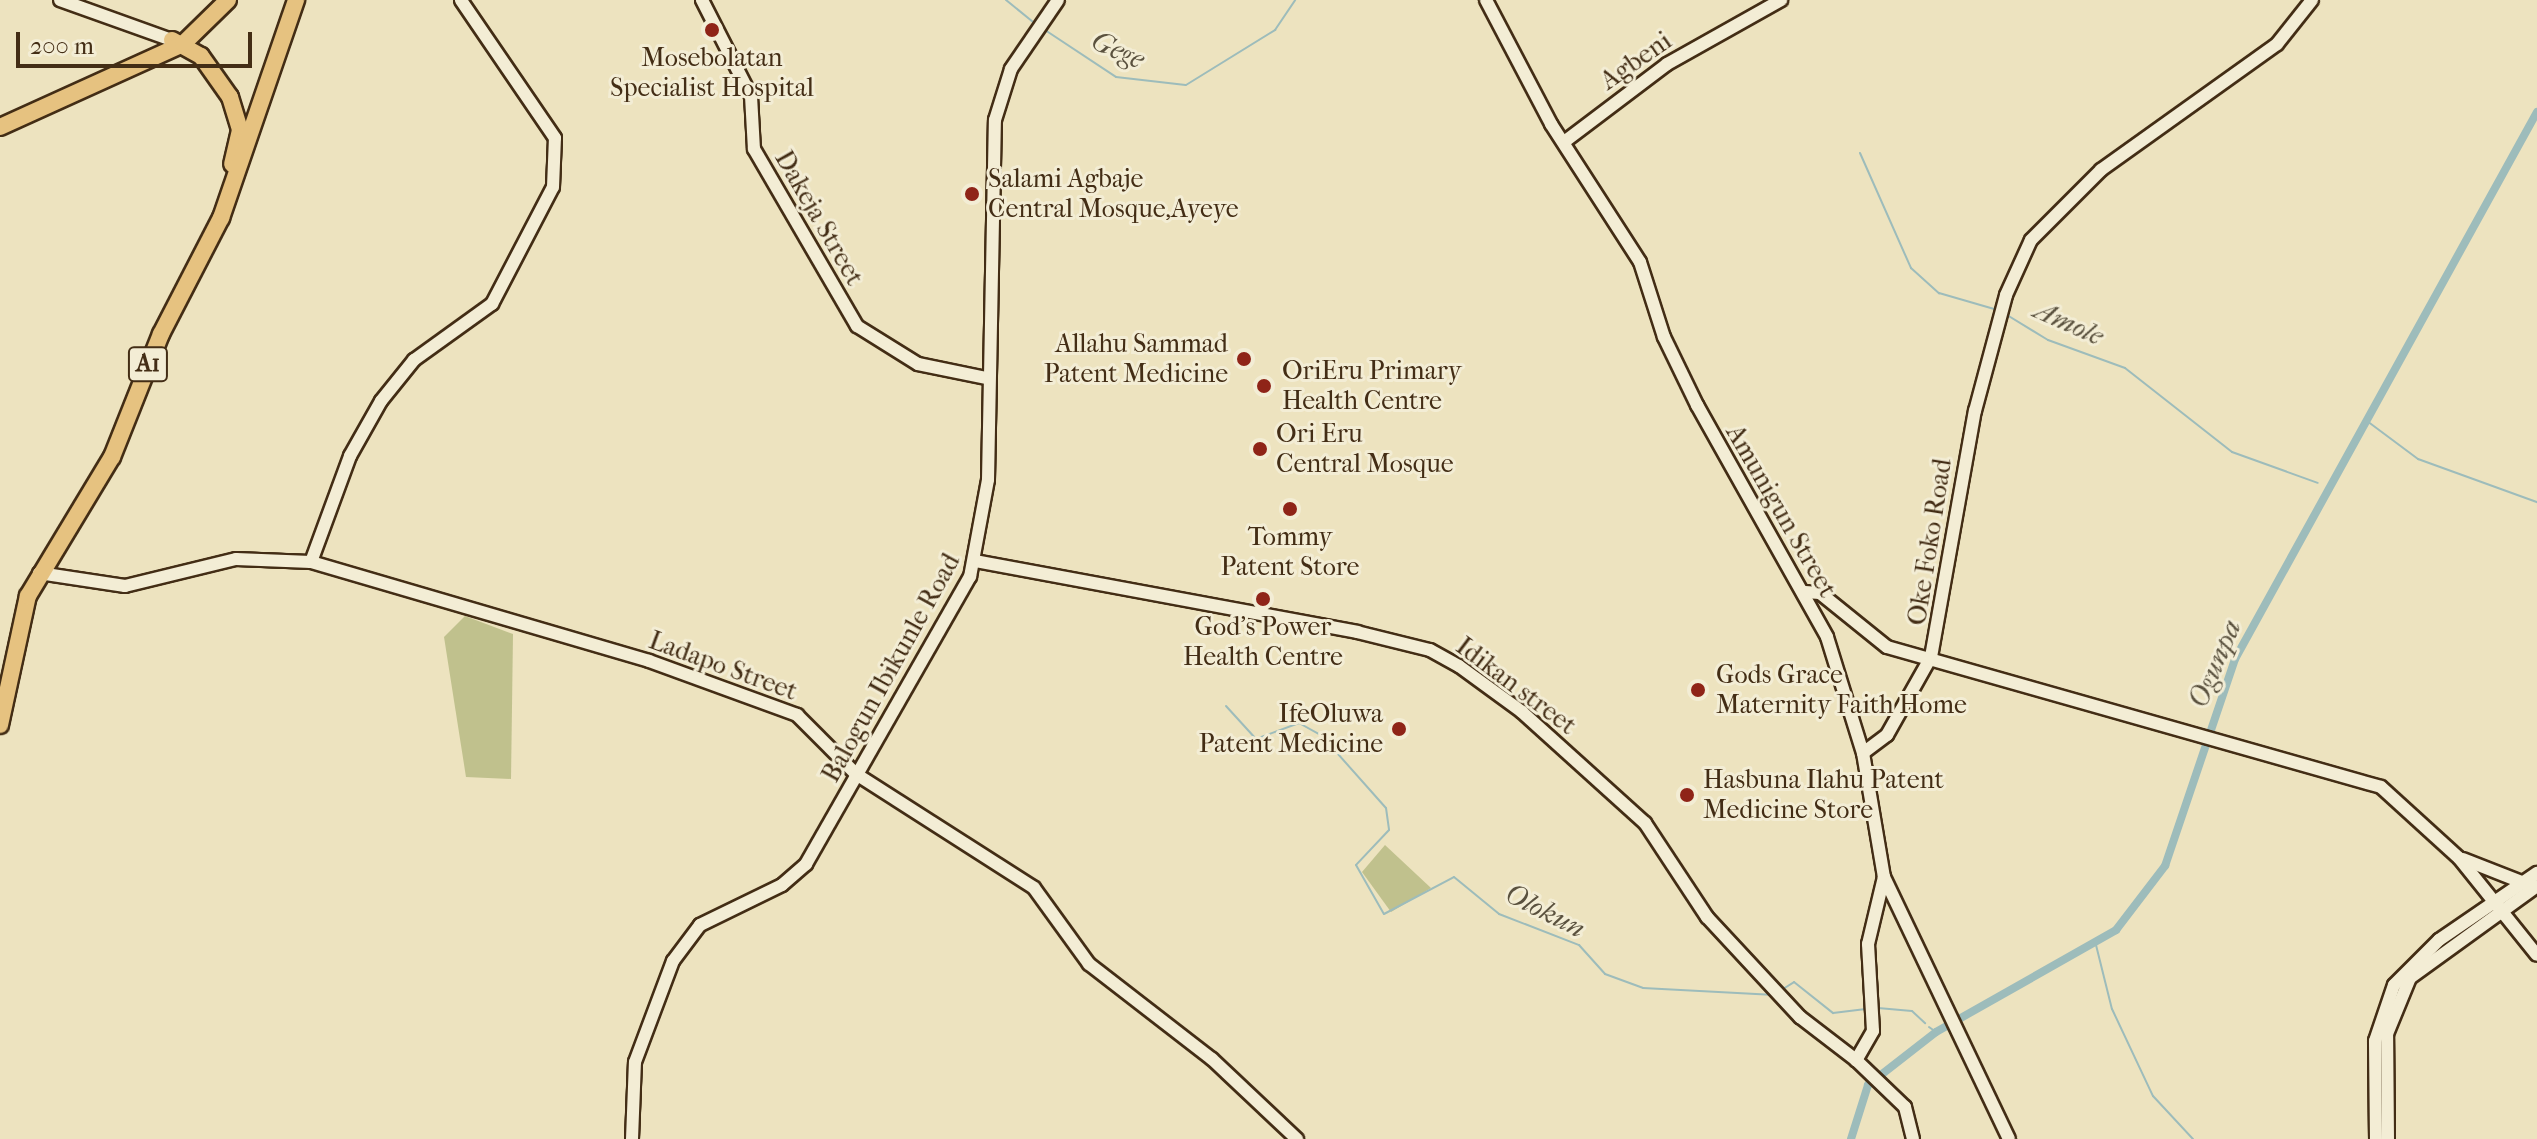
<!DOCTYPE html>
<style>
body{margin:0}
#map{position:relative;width:2537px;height:1139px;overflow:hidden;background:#ede3bf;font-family:"IM FELL French Canon",serif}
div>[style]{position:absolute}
.green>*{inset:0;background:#c0c18d}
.stream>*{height:2px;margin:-1px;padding:0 1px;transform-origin:1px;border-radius:1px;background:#9dbcbb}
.canal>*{height:8px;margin:-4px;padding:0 4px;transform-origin:4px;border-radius:4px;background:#9dbcbb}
.roads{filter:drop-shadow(2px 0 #432d15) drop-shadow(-2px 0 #432d15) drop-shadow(0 2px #432d15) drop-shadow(0 -2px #432d15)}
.secondary>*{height:12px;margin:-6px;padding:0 6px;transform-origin:6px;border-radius:6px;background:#f3edd5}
.highway>*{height:16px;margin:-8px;padding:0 8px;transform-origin:8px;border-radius:8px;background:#e6c280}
.dots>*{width:22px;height:22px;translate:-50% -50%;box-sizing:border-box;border:4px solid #f3edd5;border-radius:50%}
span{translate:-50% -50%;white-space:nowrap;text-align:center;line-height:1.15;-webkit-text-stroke:6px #f3edd5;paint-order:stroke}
.shield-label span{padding:2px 6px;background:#f3edd5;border:2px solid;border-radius:6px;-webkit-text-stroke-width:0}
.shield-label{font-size:24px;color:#432d15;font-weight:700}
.poi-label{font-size:26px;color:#432d15}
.left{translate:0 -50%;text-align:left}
.right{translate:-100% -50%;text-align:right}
.street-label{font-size:26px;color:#432d15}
.water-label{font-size:28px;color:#5a513e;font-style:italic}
.scale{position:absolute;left:16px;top:32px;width:236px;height:36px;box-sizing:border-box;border:4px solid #432d15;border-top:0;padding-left:10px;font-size:24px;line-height:28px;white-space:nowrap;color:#432d15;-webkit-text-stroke:6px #f3edd5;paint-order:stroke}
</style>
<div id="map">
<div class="green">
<div style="clip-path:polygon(465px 616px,513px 634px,511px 779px,466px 777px,444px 637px)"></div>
<div style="clip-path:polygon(1385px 845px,1431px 888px,1391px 912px,1362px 872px)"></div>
</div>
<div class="stream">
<div style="left:1006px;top:0;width:38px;rotate:39deg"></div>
<div style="left:1045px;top:30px;width:85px;rotate:33.5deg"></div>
<div style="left:1116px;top:77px;width:70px;rotate:6.5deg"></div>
<div style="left:1186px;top:85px;width:105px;rotate:-31.7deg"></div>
<div style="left:1275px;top:30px;width:36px;rotate:-56deg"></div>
<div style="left:1860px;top:153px;width:126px;rotate:66.1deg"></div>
<div style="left:1911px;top:268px;width:38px;rotate:42deg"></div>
<div style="left:1939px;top:293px;width:61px;rotate:16.1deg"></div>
<div style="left:2007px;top:315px;width:48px;rotate:31.4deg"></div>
<div style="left:2048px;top:340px;width:82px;rotate:20deg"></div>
<div style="left:2125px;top:368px;width:136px;rotate:38.1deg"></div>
<div style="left:2232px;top:452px;width:91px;rotate:19.8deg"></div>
<div style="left:2367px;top:421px;width:64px;rotate:36.7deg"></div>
<div style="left:2418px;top:459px;width:127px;rotate:19.9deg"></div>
<div style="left:1226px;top:706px;width:45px;rotate:47.7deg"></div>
<div style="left:1256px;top:739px;width:46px;rotate:-20.4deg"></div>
<div style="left:1299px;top:723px;width:26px;rotate:29deg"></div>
<div style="left:1322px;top:736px;width:96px;rotate:48.4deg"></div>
<div style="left:1386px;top:808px;width:22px;rotate:82deg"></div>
<div style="left:1389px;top:830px;width:48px;rotate:133.3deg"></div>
<div style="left:1356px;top:865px;width:56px;rotate:60.3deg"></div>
<div style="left:1384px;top:914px;width:79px;rotate:-27.9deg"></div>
<div style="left:1454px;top:877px;width:58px;rotate:39.4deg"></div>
<div style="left:1499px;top:914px;width:86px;rotate:21.2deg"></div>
<div style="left:1579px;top:945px;width:39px;rotate:48deg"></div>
<div style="left:1605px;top:974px;width:40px;rotate:20.2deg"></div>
<div style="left:1643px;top:988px;width:132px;rotate:3deg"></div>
<div style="left:2095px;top:941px;width:70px;rotate:76deg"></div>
<div style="left:2112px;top:1009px;width:96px;rotate:64.8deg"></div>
<div style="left:2153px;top:1096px;width:59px;rotate:47.1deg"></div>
<div style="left:1783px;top:989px;width:13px;rotate:-32deg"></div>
<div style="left:1794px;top:982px;width:50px;rotate:38.5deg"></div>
<div style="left:1833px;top:1013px;width:35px;rotate:-7deg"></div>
<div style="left:1878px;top:1008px;width:34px;rotate:5deg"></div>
<div style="left:1912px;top:1011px;width:18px;rotate:43deg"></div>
<div style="left:1929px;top:1027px;width:9px;rotate:36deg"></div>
</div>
<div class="canal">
<div style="left:1851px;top:1139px;width:57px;rotate:-72.5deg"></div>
<div style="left:1868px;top:1085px;width:86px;rotate:-37.9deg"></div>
<div style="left:1936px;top:1032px;width:207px;rotate:-29.5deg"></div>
<div style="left:2116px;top:930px;width:81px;rotate:-52.6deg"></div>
<div style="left:2165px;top:866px;width:219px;rotate:-71.3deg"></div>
<div style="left:2235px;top:659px;width:625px;rotate:-61.1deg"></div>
</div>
<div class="roads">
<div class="secondary">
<div style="left:60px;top:0;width:119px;rotate:19.7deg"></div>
<div style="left:702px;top:0;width:108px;rotate:63deg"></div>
<div style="left:751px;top:96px;width:53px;rotate:86.8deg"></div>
<div style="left:754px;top:149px;width:205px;rotate:59.8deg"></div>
<div style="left:857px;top:326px;width:72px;rotate:31.9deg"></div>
<div style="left:918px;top:364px;width:69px;rotate:11.6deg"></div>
<div style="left:1486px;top:0;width:140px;rotate:62.3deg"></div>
<div style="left:1551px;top:124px;width:164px;rotate:57.2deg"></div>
<div style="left:1640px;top:262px;width:79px;rotate:72.3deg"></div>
<div style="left:1664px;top:337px;width:76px;rotate:64.1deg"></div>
<div style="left:1697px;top:405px;width:266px;rotate:60.7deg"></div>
<div style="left:1827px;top:637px;width:121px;rotate:72.8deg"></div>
<div style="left:1863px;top:753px;width:126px;rotate:80.4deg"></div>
<div style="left:1884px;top:877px;width:69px;rotate:103.4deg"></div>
<div style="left:1868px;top:944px;width:87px;rotate:86.7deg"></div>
<div style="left:1873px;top:1031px;width:34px;rotate:120deg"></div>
<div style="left:1856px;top:1060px;width:68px;rotate:43.8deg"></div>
<div style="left:1905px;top:1107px;width:33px;rotate:76deg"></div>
<div style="left:1564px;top:142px;width:129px;rotate:-37.1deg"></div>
<div style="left:1667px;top:64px;width:131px;rotate:-29.3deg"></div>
<div style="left:975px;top:561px;width:389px;rotate:10.5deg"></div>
<div style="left:1357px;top:632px;width:75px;rotate:13.9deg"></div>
<div style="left:1430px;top:650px;width:33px;rotate:29deg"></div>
<div style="left:1459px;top:666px;width:78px;rotate:36.1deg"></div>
<div style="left:1522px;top:712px;width:166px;rotate:42.1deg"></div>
<div style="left:1645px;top:823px;width:113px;rotate:56.6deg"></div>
<div style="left:1707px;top:917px;width:137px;rotate:47.1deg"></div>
<div style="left:1800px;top:1017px;width:71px;rotate:37.5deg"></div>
<div style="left:311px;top:562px;width:113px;rotate:-69.8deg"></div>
<div style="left:350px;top:456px;width:63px;rotate:-60.6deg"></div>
<div style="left:381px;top:401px;width:53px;rotate:-51.2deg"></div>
<div style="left:414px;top:360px;width:96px;rotate:-35.7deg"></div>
<div style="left:492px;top:304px;width:132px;rotate:-62.5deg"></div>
<div style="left:553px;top:187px;width:49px;rotate:-87.7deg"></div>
<div style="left:555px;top:138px;width:167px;rotate:-124.3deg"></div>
<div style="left:39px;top:573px;width:87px;rotate:8.6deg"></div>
<div style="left:125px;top:586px;width:114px;rotate:-13.7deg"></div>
<div style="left:236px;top:559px;width:75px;rotate:2.3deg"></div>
<div style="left:311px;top:562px;width:352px;rotate:16.3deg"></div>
<div style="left:649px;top:661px;width:158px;rotate:20deg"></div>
<div style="left:797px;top:715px;width:83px;rotate:45deg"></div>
<div style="left:856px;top:774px;width:211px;rotate:32.6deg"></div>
<div style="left:1034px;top:888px;width:94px;rotate:54.1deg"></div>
<div style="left:1089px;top:964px;width:155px;rotate:37.7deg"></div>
<div style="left:1212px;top:1059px;width:117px;rotate:43.3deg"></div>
<div style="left:1805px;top:592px;width:15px;rotate:4deg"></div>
<div style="left:1820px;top:593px;width:86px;rotate:38.9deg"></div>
<div style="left:1887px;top:647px;width:513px;rotate:15.82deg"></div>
<div style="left:2381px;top:787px;width:105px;rotate:42.3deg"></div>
<div style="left:2459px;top:858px;width:124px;rotate:51.2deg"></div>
<div style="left:1863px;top:753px;width:30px;rotate:-37deg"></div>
<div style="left:1887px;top:735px;width:90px;rotate:-60.6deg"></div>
<div style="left:1931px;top:657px;width:250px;rotate:-79.9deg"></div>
<div style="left:1975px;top:411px;width:120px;rotate:-75deg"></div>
<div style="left:2006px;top:295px;width:60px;rotate:-65.6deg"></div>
<div style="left:2031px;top:240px;width:99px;rotate:-45deg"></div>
<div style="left:2101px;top:170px;width:216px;rotate:-35.6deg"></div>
<div style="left:2277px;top:44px;width:56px;rotate:-51.5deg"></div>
<div style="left:2463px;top:859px;width:66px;rotate:21.5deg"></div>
<div style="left:1884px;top:877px;width:290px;rotate:64.5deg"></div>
<div style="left:632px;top:1139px;width:77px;rotate:-87.8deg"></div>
<div style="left:635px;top:1062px;width:108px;rotate:-69.4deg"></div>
<div style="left:673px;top:961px;width:45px;rotate:-53.1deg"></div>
<div style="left:700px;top:925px;width:91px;rotate:-26deg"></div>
<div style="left:782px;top:885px;width:32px;rotate:-41deg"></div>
<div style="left:806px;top:864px;width:331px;rotate:-60.3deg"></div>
<div style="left:970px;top:577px;width:99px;rotate:-79.5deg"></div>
<div style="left:988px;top:480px;width:360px;rotate:-88.9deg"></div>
<div style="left:995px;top:120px;width:53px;rotate:-72.6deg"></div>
<div style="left:1011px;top:69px;width:83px;rotate:-55.7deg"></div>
<div style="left:2376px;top:1139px;width:98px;rotate:-90.6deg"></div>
<div style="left:2375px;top:1041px;width:59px;rotate:-71.3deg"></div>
<div style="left:2394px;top:985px;width:64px;rotate:-45deg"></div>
<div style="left:2439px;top:940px;width:119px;rotate:-34.4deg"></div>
<div style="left:2388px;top:1139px;width:105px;rotate:-90.5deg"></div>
<div style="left:2387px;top:1034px;width:61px;rotate:-67.7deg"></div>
<div style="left:2410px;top:978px;width:157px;rotate:-35.9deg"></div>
</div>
<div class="highway">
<div style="left:172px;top:40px;width:33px;rotate:29deg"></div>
<div style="left:201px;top:56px;width:50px;rotate:54.7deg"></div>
<div style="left:230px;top:97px;width:34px;rotate:73deg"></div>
<div style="left:240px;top:130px;width:35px;rotate:103deg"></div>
<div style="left:0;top:127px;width:201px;rotate:-24.4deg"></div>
<div style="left:183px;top:44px;width:63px;rotate:-44.4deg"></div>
<div style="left:0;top:725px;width:132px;rotate:-77.8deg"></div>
<div style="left:28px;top:596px;width:162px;rotate:-58.9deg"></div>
<div style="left:112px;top:457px;width:132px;rotate:-68.3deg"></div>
<div style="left:161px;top:334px;width:131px;rotate:-62.7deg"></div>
<div style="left:221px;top:218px;width:231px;rotate:-71deg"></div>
</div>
</div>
<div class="dots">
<div style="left:712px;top:30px;background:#8f2418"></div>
<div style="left:972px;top:194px;background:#8f2418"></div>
<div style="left:1244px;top:359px;background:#8f2418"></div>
<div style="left:1264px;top:386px;background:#8f2418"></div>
<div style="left:1260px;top:449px;background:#8f2418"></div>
<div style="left:1290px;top:509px;background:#8f2418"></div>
<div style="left:1263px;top:599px;background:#8f2418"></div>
<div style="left:1698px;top:690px;background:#8f2418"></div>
<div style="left:1399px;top:729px;background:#8f2418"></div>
<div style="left:1687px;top:795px;background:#8f2418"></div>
</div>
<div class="shield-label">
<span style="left:148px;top:364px">A1</span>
</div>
<div class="poi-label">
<span style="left:712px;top:73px">Mosebolatan<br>Specialist Hospital</span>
<span class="left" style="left:988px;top:194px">Salami Agbaje<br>Central Mosque,Ayeye</span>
<span class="right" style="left:1228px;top:359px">Allahu Sammad<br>Patent Medicine</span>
<span class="left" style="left:1282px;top:386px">OriEru Primary<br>Health Centre</span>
<span class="left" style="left:1276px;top:449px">Ori Eru<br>Central Mosque</span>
<span style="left:1290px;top:552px">Tommy<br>Patent Store</span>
<span style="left:1263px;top:642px">God's Power<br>Health Centre</span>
<span class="left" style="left:1716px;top:690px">Gods Grace<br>Maternity Faith Home</span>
<span class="right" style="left:1383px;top:729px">IfeOluwa<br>Patent Medicine</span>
<span class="left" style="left:1703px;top:795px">Hasbuna Ilahu Patent<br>Medicine Store</span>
</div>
<div class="street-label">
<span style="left:1636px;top:61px;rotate:-35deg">Agbeni</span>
<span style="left:819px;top:218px;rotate:60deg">Dakeja Street</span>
<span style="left:1781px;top:511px;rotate:60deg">Amunigun Street</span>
<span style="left:1930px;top:542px;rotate:-81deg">Oke Foko Road</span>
<span style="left:723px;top:666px;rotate:20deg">Ladapo Street</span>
<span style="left:891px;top:668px;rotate:-61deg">Balogun Ibikunle Road</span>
<span style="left:1516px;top:686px;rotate:37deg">Idikan street</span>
</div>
<div class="water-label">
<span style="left:1118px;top:50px;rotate:24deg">Gege</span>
<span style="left:2069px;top:323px;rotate:24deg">Amole</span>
<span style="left:2215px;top:664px;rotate:-67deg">Ogunpa</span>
<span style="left:1545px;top:911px;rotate:27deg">Olokun</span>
</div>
<div class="scale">200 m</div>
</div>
